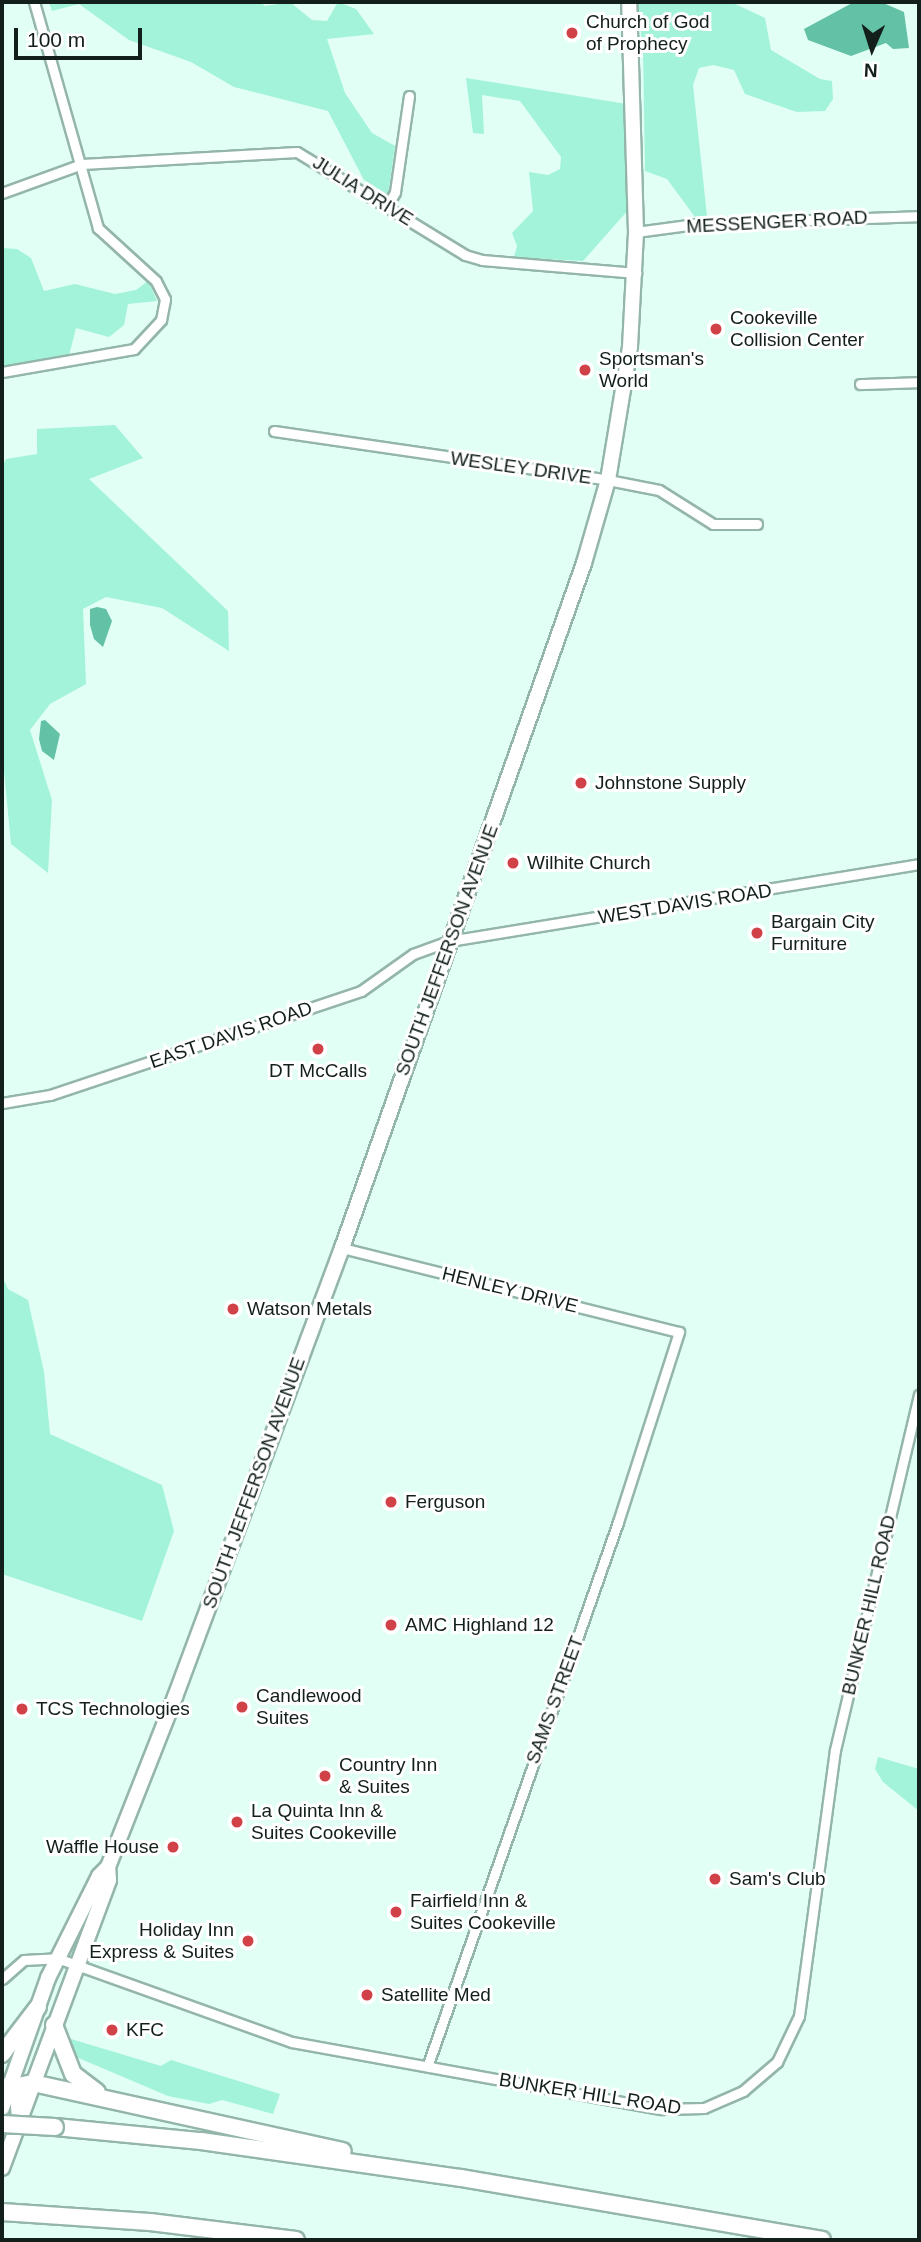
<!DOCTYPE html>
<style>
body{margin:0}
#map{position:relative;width:921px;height:2242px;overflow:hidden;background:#e2fff5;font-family:Helvetica,sans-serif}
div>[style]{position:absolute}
.green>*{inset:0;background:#a2f3da}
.water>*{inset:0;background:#63c2a6}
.roads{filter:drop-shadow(2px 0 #94b6aa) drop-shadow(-2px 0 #94b6aa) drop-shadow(0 2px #94b6aa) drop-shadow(0 -2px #94b6aa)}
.minor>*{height:9px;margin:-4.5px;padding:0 4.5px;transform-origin:4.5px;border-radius:4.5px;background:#fff}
.primary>*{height:14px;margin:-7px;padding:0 7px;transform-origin:7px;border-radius:7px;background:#fff}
.motorway>*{height:16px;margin:-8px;padding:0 8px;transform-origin:8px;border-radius:8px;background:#fff}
.bridges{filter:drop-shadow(2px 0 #94b6aa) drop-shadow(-2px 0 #94b6aa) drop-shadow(0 2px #94b6aa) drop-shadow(0 -2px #94b6aa)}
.motorway-bridge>*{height:16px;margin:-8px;padding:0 8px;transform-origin:8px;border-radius:8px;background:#fff}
.dots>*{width:19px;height:19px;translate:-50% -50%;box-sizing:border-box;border:4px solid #fff;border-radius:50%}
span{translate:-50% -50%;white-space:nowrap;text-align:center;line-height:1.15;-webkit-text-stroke:6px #fff;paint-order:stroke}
.poi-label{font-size:19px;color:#121f1b}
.left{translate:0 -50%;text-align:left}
.right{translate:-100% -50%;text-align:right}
.street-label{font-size:19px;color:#121f1b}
.frame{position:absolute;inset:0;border:4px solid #121f1b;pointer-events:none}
.north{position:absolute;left:837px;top:14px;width:70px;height:70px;-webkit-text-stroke:5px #fff;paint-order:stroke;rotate:183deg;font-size:19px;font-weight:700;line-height:28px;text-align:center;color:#121f1b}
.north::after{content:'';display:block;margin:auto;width:24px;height:32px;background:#121f1b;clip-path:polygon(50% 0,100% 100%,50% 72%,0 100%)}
.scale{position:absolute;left:14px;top:28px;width:128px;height:32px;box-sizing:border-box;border:4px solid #121f1b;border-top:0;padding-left:9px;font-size:21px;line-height:24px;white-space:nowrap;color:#121f1b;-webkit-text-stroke:5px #fff;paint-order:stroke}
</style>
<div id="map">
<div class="green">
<div style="clip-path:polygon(49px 2px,260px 2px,265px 6px,290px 2px,312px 20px,327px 21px,338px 2px,356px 9px,374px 34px,327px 39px,345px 93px,372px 133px,395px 146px,388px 195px,364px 180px,328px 111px,234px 87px,191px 62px,129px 40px,79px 4px,52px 11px)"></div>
<div style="clip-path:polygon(637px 2px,731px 2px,765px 18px,771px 50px,820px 79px,832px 81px,833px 99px,825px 111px,797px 112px,745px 94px,734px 70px,713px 65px,699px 68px,693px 85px,707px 216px,695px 217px,667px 179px,645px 171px,643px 50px)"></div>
<div style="clip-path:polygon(466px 78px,627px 104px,630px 208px,583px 261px,514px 257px,517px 246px,512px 233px,533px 211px,529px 172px,548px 175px,560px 169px,561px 157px,520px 101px,482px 95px,484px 134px,473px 133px)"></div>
<div style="clip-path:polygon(2px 248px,17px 249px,31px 258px,44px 291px,75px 284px,115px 294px,136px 290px,148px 281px,157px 301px,128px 304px,124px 325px,109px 337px,76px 328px,69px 356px,2px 366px)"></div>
<div style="clip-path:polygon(115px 425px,143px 458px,89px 479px,228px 611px,229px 651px,162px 608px,106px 597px,83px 609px,86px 684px,50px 704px,30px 730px,52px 800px,48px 873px,11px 844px,2px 750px,2px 467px,6px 459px,37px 454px,37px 429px)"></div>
<div style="clip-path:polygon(2px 1276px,8px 1289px,28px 1300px,44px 1372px,50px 1434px,162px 1485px,174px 1531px,142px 1621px,2px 1574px)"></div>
<div style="clip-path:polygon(878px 1757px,919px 1769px,919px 1811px,883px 1782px,875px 1769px)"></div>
<div style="clip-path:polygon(61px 2036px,161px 2066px,171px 2060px,280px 2094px,273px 2114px,222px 2100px,209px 2104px,168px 2096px,69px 2054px)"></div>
</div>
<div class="water">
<div style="clip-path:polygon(854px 2px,881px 2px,904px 12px,909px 48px,893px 49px,886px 43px,851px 56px,808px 40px,804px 29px)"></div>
<div style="clip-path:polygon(97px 607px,106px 609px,112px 621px,103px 647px,94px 639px,90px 625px,90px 609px)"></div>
<div style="clip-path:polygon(45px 720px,60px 734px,54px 760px,42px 751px,39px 739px,41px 721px)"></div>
</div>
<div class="roads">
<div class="minor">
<div style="left:2px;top:193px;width:85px;rotate:-19.9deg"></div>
<div style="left:82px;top:164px;width:215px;rotate:-3.2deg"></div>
<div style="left:297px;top:152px;width:197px;rotate:31.5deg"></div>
<div style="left:465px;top:255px;width:18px;rotate:16deg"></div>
<div style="left:482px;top:260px;width:155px;rotate:4.8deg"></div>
<div style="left:387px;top:206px;width:16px;rotate:-60deg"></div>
<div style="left:395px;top:192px;width:97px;rotate:-81.7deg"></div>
<div style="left:636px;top:232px;width:60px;rotate:-7.7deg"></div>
<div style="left:695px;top:224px;width:224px;rotate:-2deg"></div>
<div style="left:2px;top:372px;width:134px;rotate:-9.9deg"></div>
<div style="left:134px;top:349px;width:40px;rotate:-47deg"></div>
<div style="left:161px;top:320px;width:21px;rotate:-79deg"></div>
<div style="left:165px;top:299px;width:20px;rotate:-117deg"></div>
<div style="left:156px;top:281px;width:79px;rotate:-137.6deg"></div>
<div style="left:98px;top:228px;width:235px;rotate:-105.8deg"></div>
<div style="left:860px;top:384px;width:59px;rotate:-1.9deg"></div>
<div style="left:274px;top:431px;width:338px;rotate:8.3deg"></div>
<div style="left:608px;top:480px;width:52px;rotate:11.1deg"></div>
<div style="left:659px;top:490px;width:64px;rotate:32.2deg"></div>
<div style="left:713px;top:524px;width:44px"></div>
<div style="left:2px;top:1103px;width:49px;rotate:-9.5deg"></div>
<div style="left:50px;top:1095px;width:328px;rotate:-18.5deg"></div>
<div style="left:361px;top:991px;width:64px;rotate:-35.4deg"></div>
<div style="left:413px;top:954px;width:38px;rotate:-20deg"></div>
<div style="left:449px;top:941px;width:476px;rotate:-9.3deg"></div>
<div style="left:342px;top:1248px;width:347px;rotate:14deg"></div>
<div style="left:679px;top:1332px;width:200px;rotate:107.8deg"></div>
<div style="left:618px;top:1522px;width:577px;rotate:109.31deg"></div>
<div style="left:2px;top:1979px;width:29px;rotate:-41deg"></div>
<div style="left:24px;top:1960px;width:33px;rotate:-3deg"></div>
<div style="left:57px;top:1958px;width:250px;rotate:19.7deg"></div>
<div style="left:292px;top:2042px;width:376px;rotate:10.3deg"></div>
<div style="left:662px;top:2109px;width:42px;rotate:-1.4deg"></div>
<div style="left:704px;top:2108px;width:43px;rotate:-23.6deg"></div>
<div style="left:743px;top:2091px;width:45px;rotate:-40.5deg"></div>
<div style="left:777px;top:2062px;width:51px;rotate:-64.4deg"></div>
<div style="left:799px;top:2016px;width:268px;rotate:-82.3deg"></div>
<div style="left:835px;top:1750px;width:365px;rotate:-76.7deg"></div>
</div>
<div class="primary">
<div style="left:2px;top:2108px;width:138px;rotate:-70.5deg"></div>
<div style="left:48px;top:1978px;width:114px;rotate:-63.4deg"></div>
<div style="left:99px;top:1876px;width:13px;rotate:-45deg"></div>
<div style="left:108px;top:1867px;width:183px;rotate:-68.5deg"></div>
<div style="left:175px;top:1697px;width:479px;rotate:-69.6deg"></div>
<div style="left:342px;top:1248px;width:726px;rotate:-70.54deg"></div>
<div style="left:584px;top:563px;width:86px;rotate:-73.9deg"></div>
<div style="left:608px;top:480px;width:135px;rotate:-80.6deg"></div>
<div style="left:630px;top:347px;width:115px;rotate:-87deg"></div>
<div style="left:636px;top:232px;width:230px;rotate:-91.7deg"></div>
<div style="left:2px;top:2168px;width:307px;rotate:-69.6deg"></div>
<div style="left:109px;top:1880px;width:13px;rotate:-94deg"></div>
</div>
<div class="motorway">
<div style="left:54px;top:2025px;width:53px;rotate:68.8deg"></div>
<div style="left:73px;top:2074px;width:30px;rotate:37deg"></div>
<div style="left:2px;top:2054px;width:59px;rotate:-52.5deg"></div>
<div style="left:2px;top:2086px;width:18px;rotate:29deg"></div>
<div style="left:18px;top:2095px;width:22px;rotate:85deg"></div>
<div style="left:9px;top:2088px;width:25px;rotate:-12deg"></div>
<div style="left:33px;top:2083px;width:317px;rotate:12.4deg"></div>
<div style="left:55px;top:2127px;width:147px;rotate:5.5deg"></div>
<div style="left:201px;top:2141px;width:263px;rotate:8.1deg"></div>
<div style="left:461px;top:2178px;width:366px;rotate:9.7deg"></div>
<div style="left:2px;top:2212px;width:148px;rotate:3.9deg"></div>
<div style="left:150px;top:2222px;width:147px;rotate:7deg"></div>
</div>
</div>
<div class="bridges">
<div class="motorway-bridge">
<div style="left:2px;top:2124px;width:53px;rotate:3.2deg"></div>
</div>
</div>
<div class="dots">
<div style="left:572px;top:33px;background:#d14148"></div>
<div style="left:716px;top:329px;background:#d14148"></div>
<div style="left:585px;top:370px;background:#d14148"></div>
<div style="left:581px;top:783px;background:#d14148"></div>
<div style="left:513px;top:863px;background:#d14148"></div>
<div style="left:757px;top:933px;background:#d14148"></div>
<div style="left:318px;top:1049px;background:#d14148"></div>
<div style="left:233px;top:1309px;background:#d14148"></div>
<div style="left:391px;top:1502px;background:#d14148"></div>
<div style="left:391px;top:1625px;background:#d14148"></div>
<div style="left:242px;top:1707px;background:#d14148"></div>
<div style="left:22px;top:1709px;background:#d14148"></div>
<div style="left:325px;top:1776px;background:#d14148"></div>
<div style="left:237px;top:1822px;background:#d14148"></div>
<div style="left:173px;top:1847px;background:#d14148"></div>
<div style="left:715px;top:1879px;background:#d14148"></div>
<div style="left:396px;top:1912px;background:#d14148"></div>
<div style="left:248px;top:1941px;background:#d14148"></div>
<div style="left:367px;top:1995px;background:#d14148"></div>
<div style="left:112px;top:2030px;background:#d14148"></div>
</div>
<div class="poi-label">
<span class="left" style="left:586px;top:33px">Church of God<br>of Prophecy</span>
<span class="left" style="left:730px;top:329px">Cookeville<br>Collision Center</span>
<span class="left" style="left:599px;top:370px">Sportsman's<br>World</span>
<span class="left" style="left:595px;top:783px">Johnstone Supply</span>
<span class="left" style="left:527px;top:863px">Wilhite Church</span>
<span class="left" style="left:771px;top:933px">Bargain City<br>Furniture</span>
<span style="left:318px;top:1071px">DT McCalls</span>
<span class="left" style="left:247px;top:1309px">Watson Metals</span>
<span class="left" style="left:405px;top:1502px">Ferguson</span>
<span class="left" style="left:405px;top:1625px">AMC Highland 12</span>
<span class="left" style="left:256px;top:1707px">Candlewood<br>Suites</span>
<span class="left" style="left:36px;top:1709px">TCS Technologies</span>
<span class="left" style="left:339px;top:1776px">Country Inn<br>&amp; Suites</span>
<span class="left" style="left:251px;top:1822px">La Quinta Inn &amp;<br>Suites Cookeville</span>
<span class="right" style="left:159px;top:1847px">Waffle House</span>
<span class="left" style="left:729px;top:1879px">Sam's Club</span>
<span class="left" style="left:410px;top:1912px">Fairfield Inn &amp;<br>Suites Cookeville</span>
<span class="right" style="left:234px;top:1941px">Holiday Inn<br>Express &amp; Suites</span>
<span class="left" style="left:381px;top:1995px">Satellite Med</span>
<span class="left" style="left:126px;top:2030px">KFC</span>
</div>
<div class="street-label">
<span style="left:363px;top:191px;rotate:32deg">JULIA DRIVE</span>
<span style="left:777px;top:222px;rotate:-3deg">MESSENGER ROAD</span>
<span style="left:521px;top:468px;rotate:8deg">WESLEY DRIVE</span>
<span style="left:685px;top:904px;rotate:-9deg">WEST DAVIS ROAD</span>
<span style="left:447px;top:950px;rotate:-70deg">SOUTH JEFFERSON AVENUE</span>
<span style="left:231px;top:1035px;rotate:-19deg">EAST DAVIS ROAD</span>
<span style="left:510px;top:1290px;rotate:14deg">HENLEY DRIVE</span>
<span style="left:254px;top:1483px;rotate:-70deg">SOUTH JEFFERSON AVENUE</span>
<span style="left:869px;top:1605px;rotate:-77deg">BUNKER HILL ROAD</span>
<span style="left:555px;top:1700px;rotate:-70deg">SAMS STREET</span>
<span style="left:590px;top:2094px;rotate:9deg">BUNKER HILL ROAD</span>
</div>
<div class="frame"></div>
<div class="north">N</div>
<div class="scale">100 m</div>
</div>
